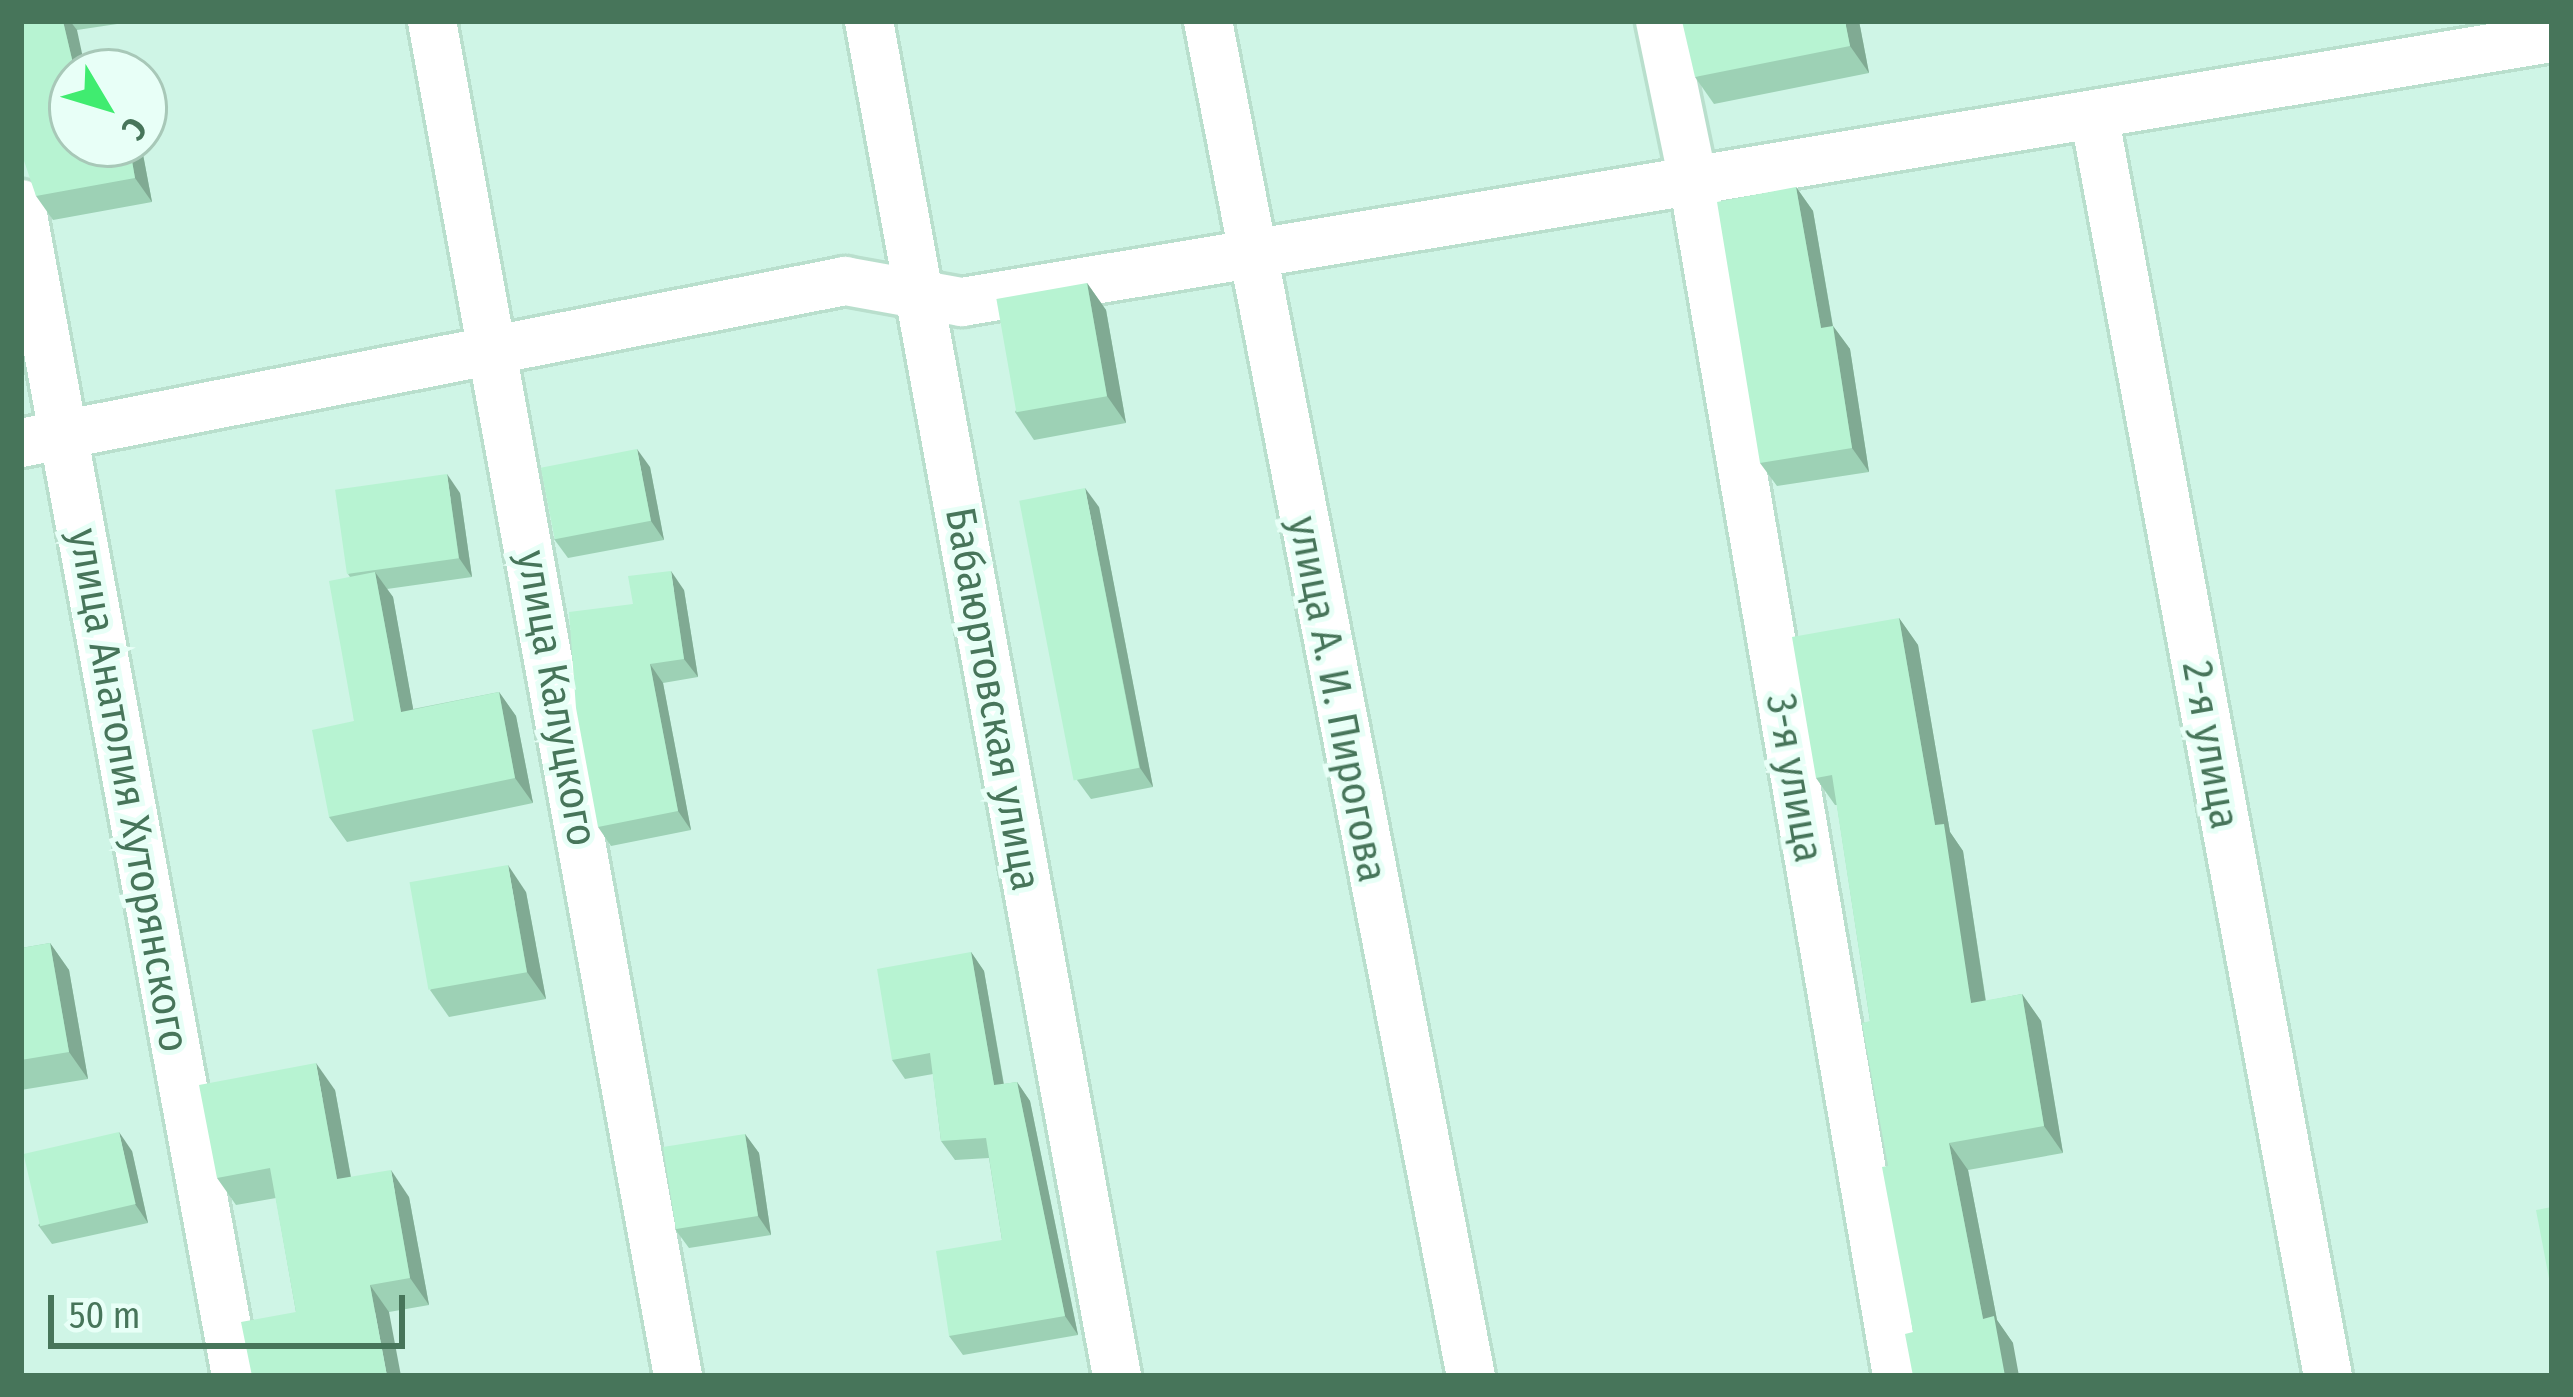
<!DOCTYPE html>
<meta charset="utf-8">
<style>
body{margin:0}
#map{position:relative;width:2573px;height:1397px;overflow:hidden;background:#e1fdf4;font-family:"Fira Sans Condensed",sans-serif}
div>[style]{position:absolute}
.residential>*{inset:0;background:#cff5e6}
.roads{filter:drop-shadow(3px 0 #b9dfcd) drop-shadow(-3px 0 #b9dfcd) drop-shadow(0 3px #b9dfcd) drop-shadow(0 -3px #b9dfcd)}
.minor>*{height:48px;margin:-24px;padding:0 24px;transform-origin:24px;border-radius:24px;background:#fff}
.wall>*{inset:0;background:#9dd1b5}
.shaded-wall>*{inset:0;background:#80aa93}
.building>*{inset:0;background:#b7f3d2;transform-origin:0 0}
span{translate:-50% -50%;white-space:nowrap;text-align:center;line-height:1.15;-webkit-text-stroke:10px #e8fff7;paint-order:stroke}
.street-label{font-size:42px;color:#47755a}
.frame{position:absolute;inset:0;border:24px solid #47755a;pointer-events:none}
.north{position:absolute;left:48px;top:48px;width:120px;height:120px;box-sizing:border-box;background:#e8fff7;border:3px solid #a8c8b8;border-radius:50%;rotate:128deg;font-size:33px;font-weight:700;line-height:48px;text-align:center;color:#47755a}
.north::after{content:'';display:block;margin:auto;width:42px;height:54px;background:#40ec70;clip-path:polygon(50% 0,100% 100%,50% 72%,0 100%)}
.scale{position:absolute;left:48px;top:1295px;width:357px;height:54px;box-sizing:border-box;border:6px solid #47755a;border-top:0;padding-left:15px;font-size:36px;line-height:42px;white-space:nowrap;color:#47755a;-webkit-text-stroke:9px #e8fff7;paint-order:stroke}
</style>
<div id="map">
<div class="residential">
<div style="clip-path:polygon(evenodd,21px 21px,2552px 21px,2552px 1376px,21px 1376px,21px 21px,72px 72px,144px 72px,144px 144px,72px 144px,72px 72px)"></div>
</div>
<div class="roads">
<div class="minor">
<div style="left:432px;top:21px;width:1377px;rotate:79.71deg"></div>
<div style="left:869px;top:21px;width:1378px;rotate:79.63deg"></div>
<div style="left:1208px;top:21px;width:1380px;rotate:79.02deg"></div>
<div style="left:1660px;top:21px;width:163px;rotate:78.3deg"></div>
<div style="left:1693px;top:181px;width:1212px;rotate:80.31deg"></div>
<div style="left:2094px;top:114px;width:1284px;rotate:79.5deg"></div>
<div style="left:21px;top:204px;width:1192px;rotate:79.6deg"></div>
<div style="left:21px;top:443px;width:840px;rotate:-11.12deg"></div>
<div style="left:845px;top:281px;width:119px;rotate:10.2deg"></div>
<div style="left:962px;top:302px;width:1612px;rotate:-9.43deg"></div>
</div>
</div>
<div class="wall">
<div style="clip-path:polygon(21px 21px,137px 21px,77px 30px,72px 144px,141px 144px,152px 202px,53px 220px,36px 196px)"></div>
<div style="clip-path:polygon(1859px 21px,1869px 73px,1714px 104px,1695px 77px)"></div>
<div style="clip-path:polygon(1796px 187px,1813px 211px,1833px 326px,1850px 349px,1869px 472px,1777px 486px,1760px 463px)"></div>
<div style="clip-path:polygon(1087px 283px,1106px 310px,1126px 423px,1034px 440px,1015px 412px)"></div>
<div style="clip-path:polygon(650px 467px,664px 540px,568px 558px,554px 539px)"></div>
<div style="clip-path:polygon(460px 493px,472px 577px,387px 589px,393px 597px,413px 709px,499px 692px,516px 716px,533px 803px,347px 842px,329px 817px,354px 721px,350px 577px,348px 574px)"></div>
<div style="clip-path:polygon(1099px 507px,1153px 787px,1091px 799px,1077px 780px)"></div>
<div style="clip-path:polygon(684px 590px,698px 677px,663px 683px,691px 830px,611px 846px,598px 827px,633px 604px)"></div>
<div style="clip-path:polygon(1899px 618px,1918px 645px,1950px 832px,1963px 851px,1986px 1001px,2022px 994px,2041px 1021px,2063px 1153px,1968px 1170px,1997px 1320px,2013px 1343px,1913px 1332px,1888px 1166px,1870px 1021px,1837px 805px,1835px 805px,1816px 778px)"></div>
<div style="clip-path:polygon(526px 892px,546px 999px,449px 1017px,430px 990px)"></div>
<div style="clip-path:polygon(50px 943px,69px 970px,88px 1079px,21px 1090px,21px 948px)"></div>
<div style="clip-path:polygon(971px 952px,984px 971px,1004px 1084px,1017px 1082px,1030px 1101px,1078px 1335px,963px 1355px,949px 1336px,1002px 1240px,989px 1158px,955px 1160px,941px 1141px,933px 1074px,905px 1079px,892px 1060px)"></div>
<div style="clip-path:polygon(335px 1090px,351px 1177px,409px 1197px,429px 1305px,389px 1312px,296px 1312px,276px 1198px,236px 1205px,217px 1178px)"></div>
<div style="clip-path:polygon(745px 1134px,759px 1153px,771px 1235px,689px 1248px,675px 1229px)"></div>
<div style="clip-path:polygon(132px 1151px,148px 1223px,52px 1244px,38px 1225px)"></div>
</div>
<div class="shaded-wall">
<div style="clip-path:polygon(63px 21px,70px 21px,77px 30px,86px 72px,75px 72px)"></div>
<div style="clip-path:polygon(1845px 21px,1859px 21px,1869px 73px,1850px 46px)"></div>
<div style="clip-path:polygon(129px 144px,141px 144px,152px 202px,135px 178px)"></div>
<div style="clip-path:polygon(1796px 187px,1813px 211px,1837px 351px,1821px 328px)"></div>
<div style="clip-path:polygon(1087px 283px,1106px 310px,1126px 423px,1107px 396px)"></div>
<div style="clip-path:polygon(1833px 326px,1850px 349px,1869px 472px,1852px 448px)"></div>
<div style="clip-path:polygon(637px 449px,650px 467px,664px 540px,651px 521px)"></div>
<div style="clip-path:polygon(447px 474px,460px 493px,472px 577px,459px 558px)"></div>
<div style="clip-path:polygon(1085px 488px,1099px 507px,1153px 787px,1140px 768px)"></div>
<div style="clip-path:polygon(671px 571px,684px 590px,698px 677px,684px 659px)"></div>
<div style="clip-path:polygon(375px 572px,393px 597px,418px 736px,401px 712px)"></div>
<div style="clip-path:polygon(1899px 618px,1918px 645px,1950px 832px,1963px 851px,1990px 1030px,1971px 1003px,1935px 825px)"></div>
<div style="clip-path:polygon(650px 664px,663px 683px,691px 830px,678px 811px)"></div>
<div style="clip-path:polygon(499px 692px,516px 716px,533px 803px,515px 778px)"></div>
<div style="clip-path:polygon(508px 865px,526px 892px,546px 999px,527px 972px)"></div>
<div style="clip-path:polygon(50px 943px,69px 970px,88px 1079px,69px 1052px)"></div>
<div style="clip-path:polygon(971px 952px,984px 971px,1007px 1104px,994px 1085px)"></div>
<div style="clip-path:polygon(2022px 994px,2041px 1021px,2063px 1153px,2044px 1126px)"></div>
<div style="clip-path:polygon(316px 1063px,335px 1090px,356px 1206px,337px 1179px)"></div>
<div style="clip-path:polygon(1017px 1082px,1030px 1101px,1078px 1335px,1065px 1316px)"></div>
<div style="clip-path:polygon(119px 1132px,132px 1151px,148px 1223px,135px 1204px)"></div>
<div style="clip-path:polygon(745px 1134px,759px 1153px,771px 1235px,758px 1216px)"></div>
<div style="clip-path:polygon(1949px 1143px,1968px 1170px,1997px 1320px,2013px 1343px,2019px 1376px,2005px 1376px,1983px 1319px)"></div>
<div style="clip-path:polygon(391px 1170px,409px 1197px,429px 1305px,410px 1278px)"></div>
<div style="clip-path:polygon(370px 1285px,389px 1312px,401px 1376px,387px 1376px)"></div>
</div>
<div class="building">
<div style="clip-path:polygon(21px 21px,63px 21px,75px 72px,72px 72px,72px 144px,129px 144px,135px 178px,36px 196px,21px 152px)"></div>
<div style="clip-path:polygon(1682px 21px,1845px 21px,1850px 46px,1695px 77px)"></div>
<div style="clip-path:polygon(1796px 187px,1821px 328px,1833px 326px,1852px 448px,1760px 463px,1717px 202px)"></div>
<div style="left:1087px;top:283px;width:115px;height:92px;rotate:80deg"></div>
<div style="left:637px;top:449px;width:73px;height:98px;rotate:79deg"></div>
<div style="left:447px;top:474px;width:85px;height:113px;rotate:82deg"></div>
<div style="left:1085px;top:488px;width:285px;height:67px;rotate:79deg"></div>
<div style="clip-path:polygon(671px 571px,684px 659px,650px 664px,678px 811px,598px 827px,576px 708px,569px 612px,633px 604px,628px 576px)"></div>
<div style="clip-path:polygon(375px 572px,401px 712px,499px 692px,515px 778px,329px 817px,312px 730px,354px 721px,329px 581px)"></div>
<div style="clip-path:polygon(1899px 618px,1935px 825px,1944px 824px,1971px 1003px,2022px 994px,2044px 1126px,1949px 1143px,1983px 1319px,1994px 1316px,2005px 1376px,1913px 1376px,1905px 1334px,1913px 1332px,1882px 1167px,1888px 1166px,1862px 1023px,1870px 1021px,1832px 775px,1816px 778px,1792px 637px)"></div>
<div style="left:508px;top:865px;width:109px;height:100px;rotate:80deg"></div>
<div style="clip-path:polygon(50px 943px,69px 1052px,21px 1060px,21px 948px)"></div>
<div style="clip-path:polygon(971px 952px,994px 1085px,1017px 1082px,1065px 1316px,949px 1336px,936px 1251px,1002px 1240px,986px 1138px,941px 1141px,930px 1053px,892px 1060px,877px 969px)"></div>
<div style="clip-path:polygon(316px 1063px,337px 1179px,391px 1170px,410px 1278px,370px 1285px,387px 1376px,252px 1376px,241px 1322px,296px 1312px,270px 1168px,217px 1178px,199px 1085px)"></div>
<div style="left:119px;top:1132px;width:74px;height:98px;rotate:77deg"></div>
<div style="left:745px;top:1134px;width:83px;height:83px;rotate:81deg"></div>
<div style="clip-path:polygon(2552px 1207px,2552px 1294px,2536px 1210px)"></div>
</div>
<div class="street-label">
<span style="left:557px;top:698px;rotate:80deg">улица Калуцкого</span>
<span style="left:993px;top:699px;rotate:80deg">Бабаюртовская улица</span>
<span style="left:1338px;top:699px;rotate:79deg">улица А. И. Пирогова</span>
<span style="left:2211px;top:745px;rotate:80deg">2-я улица</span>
<span style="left:1795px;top:778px;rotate:80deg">3-я улица</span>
<span style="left:129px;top:790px;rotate:80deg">улица Анатолия Хуторянского</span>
</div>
<div class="frame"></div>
<div class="north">С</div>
<div class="scale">50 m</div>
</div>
